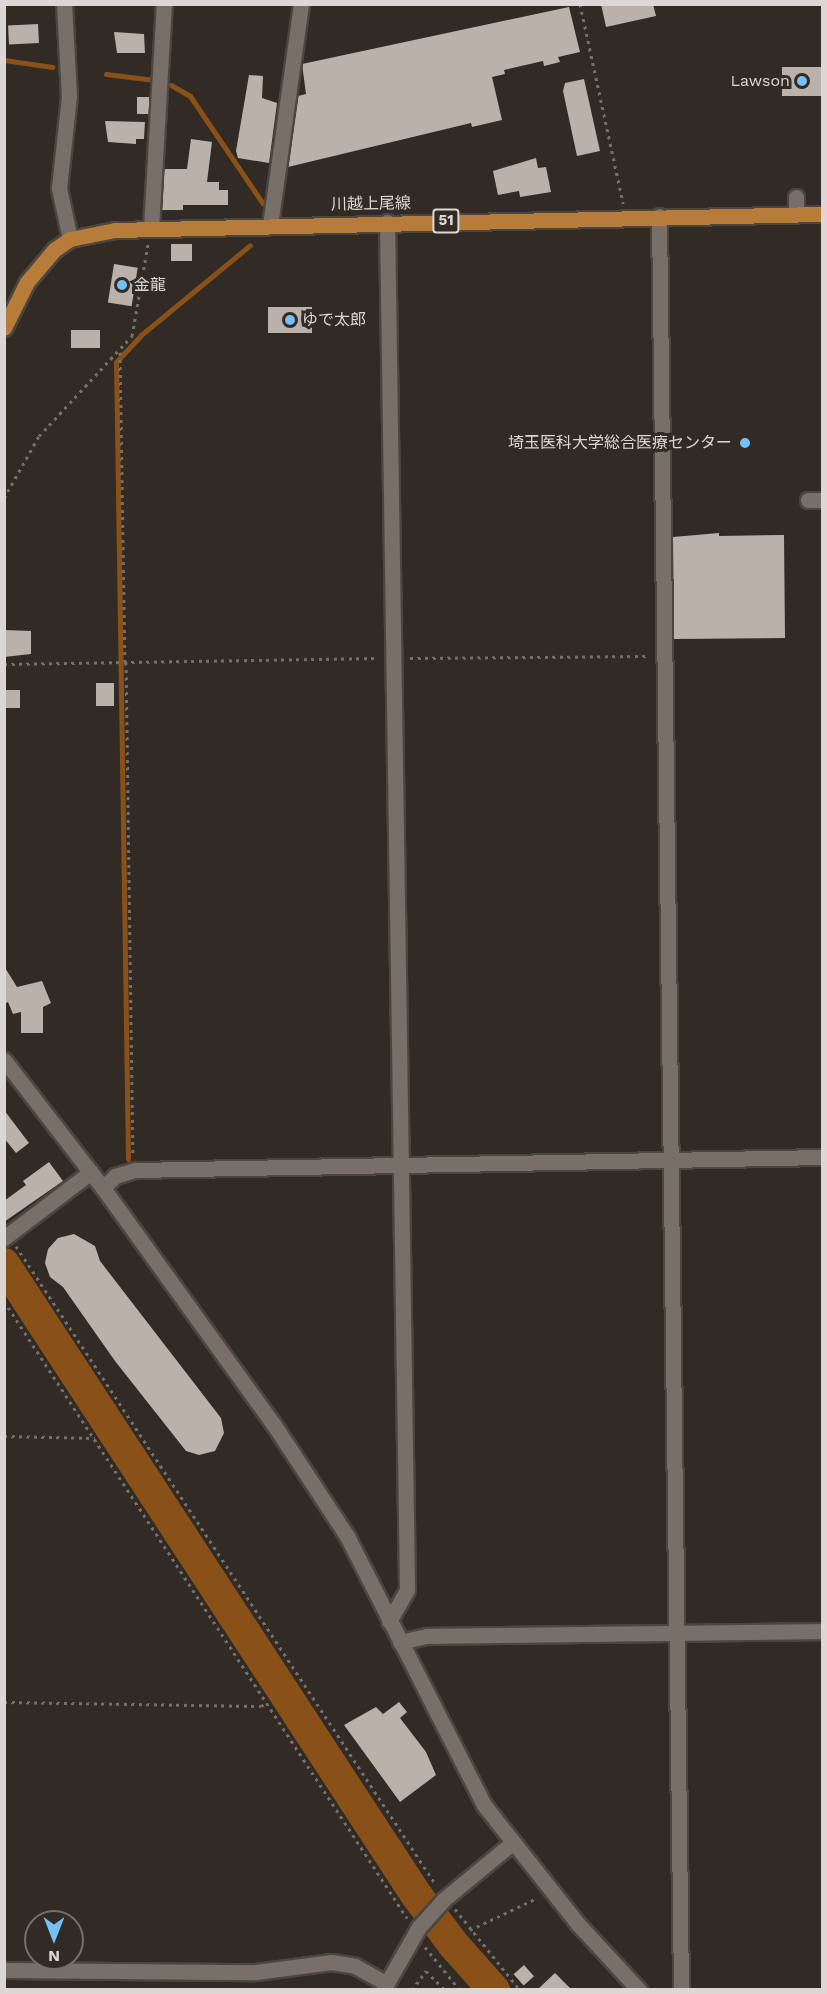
<!DOCTYPE html>
<meta charset="utf-8">
<style>
body{margin:0}
#map{position:relative;width:827px;height:1994px;overflow:hidden;background:#312a25;font-family:"Work Sans","Noto Sans JP",sans-serif}
div>[style]{position:absolute}
.stream>*{height:5px;margin:-2.5px;padding:0 2.5px;transform-origin:2.5px;border-radius:2.5px;background:#895118}
.river>*{height:32px;margin:-16px;padding:0 16px;transform-origin:16px;border-radius:16px;background:#895118}
.building>*{inset:0;background:#bab1aa;transform-origin:0 0}
.path>*{height:3px;margin-top:-1.5px;transform-origin:0;background:repeating-linear-gradient(90deg,#756f6b 0 3px,transparent 0 7.5px)}
.roads{filter:drop-shadow(2px 0 #4c4641) drop-shadow(-2px 0 #4c4641) drop-shadow(0 2px #4c4641) drop-shadow(0 -2px #4c4641)}
.minor>*{height:15px;margin:-7.5px;padding:0 7.5px;transform-origin:7.5px;border-radius:7.5px;background:#786f69}
.major>*{height:15px;margin:-7.5px;padding:0 7.5px;transform-origin:7.5px;border-radius:7.5px;background:#b87c3a}
.dots>*{width:16px;height:16px;translate:-50% -50%;box-sizing:border-box;border:3px solid #312a25;border-radius:50%}
span{translate:-50% -50%;white-space:nowrap;text-align:center;line-height:1.15;-webkit-text-stroke:6px #312a25;paint-order:stroke}
.shield-label span{padding:2px 4px;background:#312a25;border:2px solid;border-radius:4px;-webkit-text-stroke-width:0}
.shield-label{font-size:15px;color:#dcd7d4;font-weight:700}
.poi-label{font-size:16px;color:#dcd7d4}
.right{translate:-100% -50%;text-align:right}
.left{translate:0 -50%;text-align:left}
.street-label{font-size:16px;color:#dcd7d4}
.frame{position:absolute;inset:0;border:6px solid #dcd7d4;pointer-events:none}
.north{position:absolute;left:24px;top:1910px;width:60px;height:60px;box-sizing:border-box;background:#312a25;border:2px solid #756f6b;border-radius:50%;rotate:180deg;font-size:16px;font-weight:700;line-height:24px;text-align:center;color:#dcd7d4}
.north::after{content:'';display:block;margin:auto;width:21px;height:27px;background:#75c0f6;clip-path:polygon(50% 0,100% 100%,50% 72%,0 100%)}
</style>
<div id="map">
<div class="stream">
<div style="left:4px;top:60px;width:49px;rotate:8.1deg"></div>
<div style="left:106px;top:74px;width:49px;rotate:7deg"></div>
<div style="left:171px;top:85px;width:22px;rotate:30deg"></div>
<div style="left:190px;top:96px;width:130px;rotate:55.9deg"></div>
<div style="left:128px;top:1159px;width:797px;rotate:-90.86deg"></div>
<div style="left:116px;top:362px;width:37px;rotate:-47deg"></div>
<div style="left:141px;top:335px;width:141px;rotate:-39.5deg"></div>
</div>
<div class="river">
<div style="left:4px;top:1264px;width:755px;rotate:56.84deg"></div>
<div style="left:417px;top:1896px;width:60px;rotate:53.1deg"></div>
<div style="left:453px;top:1944px;width:62px;rotate:48.3deg"></div>
</div>
<div class="building">
<div style="clip-path:polygon(601px 4px,653px 4px,656px 16px,606px 27px)"></div>
<div style="clip-path:polygon(569px 7px,580px 52px,558px 57px,560px 62px,544px 66px,543px 61px,504px 70px,505px 74px,492px 77px,502px 120px,472px 127px,471px 123px,288px 167px,298px 96px,306px 94px,302px 64px)"></div>
<div style="left:38px;top:24px;width:19px;height:30px;rotate:87deg"></div>
<div style="clip-path:polygon(114px 32px,144px 34px,145px 53px,117px 53px)"></div>
<div style="left:782px;top:67px;width:40px;height:29px"></div>
<div style="clip-path:polygon(249px 75px,263px 76px,262px 98px,277px 103px,269px 163px,238px 158px,236px 151px)"></div>
<div style="clip-path:polygon(584px 79px,600px 151px,577px 156px,563px 91px,565px 83px)"></div>
<div style="left:137px;top:97px;width:12px;height:17px"></div>
<div style="clip-path:polygon(105px 121px,145px 122px,144px 139px,136px 139px,136px 144px,108px 142px)"></div>
<div style="clip-path:polygon(191px 139px,212px 142px,207px 182px,219px 182px,219px 190px,228px 190px,228px 205px,183px 205px,183px 210px,162px 210px,164px 169px,187px 169px)"></div>
<div style="clip-path:polygon(536px 158px,538px 168px,546px 167px,551px 192px,520px 197px,519px 191px,498px 195px,493px 171px)"></div>
<div style="left:171px;top:244px;width:21px;height:17px"></div>
<div style="left:114px;top:264px;width:24px;height:39px;rotate:9deg"></div>
<div style="left:268px;top:307px;width:44px;height:26px"></div>
<div style="left:71px;top:330px;width:29px;height:18px"></div>
<div style="clip-path:polygon(719px 533px,719px 536px,784px 535px,785px 638px,674px 639px,673px 537px)"></div>
<div style="clip-path:polygon(4px 630px,31px 631px,31px 654px,4px 657px)"></div>
<div style="left:96px;top:683px;width:18px;height:23px"></div>
<div style="left:4px;top:690px;width:16px;height:18px"></div>
<div style="clip-path:polygon(4px 966px,17px 987px,42px 981px,51px 1003px,43px 1007px,43px 1033px,21px 1033px,21px 1012px,13px 1014px,8px 1002px,4px 1004px)"></div>
<div style="clip-path:polygon(4px 1110px,29px 1143px,16px 1153px,4px 1138px)"></div>
<div style="clip-path:polygon(49px 1162px,63px 1181px,4px 1222px,4px 1201px,26px 1185px,23px 1181px)"></div>
<div style="clip-path:polygon(74px 1234px,95px 1246px,100px 1261px,221px 1418px,224px 1433px,215px 1451px,199px 1455px,186px 1451px,115px 1361px,63px 1287px,50px 1277px,45px 1263px,48px 1249px,58px 1238px)"></div>
<div style="clip-path:polygon(399px 1702px,407px 1712px,400px 1718px,426px 1752px,436px 1775px,400px 1802px,344px 1725px,376px 1707px,383px 1714px)"></div>
<div style="left:524px;top:1965px;width:15px;height:14px;rotate:48deg"></div>
<div style="clip-path:polygon(555px 1973px,571px 1989px,538px 1989px)"></div>
</div>
<div class="path">
<div style="left:580px;top:4px;width:204px;rotate:77.8deg"></div>
<div style="left:120px;top:352px;width:310px;rotate:89.1deg"></div>
<div style="left:4px;top:498px;width:71px;rotate:-60.6deg"></div>
<div style="left:39px;top:436px;width:137px;rotate:-47.1deg"></div>
<div style="left:132px;top:336px;width:93px;rotate:-80.1deg"></div>
<div style="left:410px;top:658px;width:239px;rotate:-0.5deg"></div>
<div style="left:126px;top:662px;width:494px;rotate:89.2deg"></div>
<div style="left:4px;top:664px;width:375px;rotate:-0.9deg"></div>
<div style="left:16px;top:1246px;width:765px;rotate:56.68deg"></div>
<div style="left:4px;top:1301px;width:737px;rotate:56.85deg"></div>
<div style="left:4px;top:1436px;width:91px;rotate:1.3deg"></div>
<div style="left:4px;top:1702px;width:257px;rotate:0.9deg"></div>
<div style="left:261px;top:1706px;width:7px;rotate:-27deg"></div>
<div style="left:455px;top:1909px;width:104px;rotate:51.3deg"></div>
<div style="left:470px;top:1930px;width:74px;rotate:-25.5deg"></div>
<div style="left:425px;top:1947px;width:55px;rotate:50.9deg"></div>
<div style="left:412px;top:1990px;width:24px;rotate:-54deg"></div>
<div style="left:426px;top:1971px;width:27px;rotate:45deg"></div>
</div>
<div class="roads">
<div class="minor">
<div style="left:64px;top:4px;width:92px;rotate:86.9deg"></div>
<div style="left:69px;top:96px;width:93px;rotate:96.2deg"></div>
<div style="left:59px;top:188px;width:52px;rotate:77.8deg"></div>
<div style="left:796px;top:197px;width:17px;rotate:90deg"></div>
<div style="left:659px;top:216px;width:1774px;rotate:89.29deg"></div>
<div style="left:387px;top:222px;width:1368px;rotate:89.16deg"></div>
<div style="left:407px;top:1590px;width:36px;rotate:120deg"></div>
<div style="left:270px;top:225px;width:223px;rotate:-82deg"></div>
<div style="left:151px;top:228px;width:224px;rotate:-86.7deg"></div>
<div style="left:808px;top:500px;width:14px"></div>
<div style="left:4px;top:1060px;width:162px;rotate:52.3deg"></div>
<div style="left:103px;top:1188px;width:292px;rotate:54.2deg"></div>
<div style="left:274px;top:1425px;width:133px;rotate:56.7deg"></div>
<div style="left:347px;top:1536px;width:302px;rotate:63deg"></div>
<div style="left:484px;top:1805px;width:152px;rotate:51.7deg"></div>
<div style="left:578px;top:1924px;width:90px;rotate:47.3deg"></div>
<div style="left:103px;top:1188px;width:17px;rotate:-45deg"></div>
<div style="left:115px;top:1176px;width:21px;rotate:-17deg"></div>
<div style="left:135px;top:1170px;width:687px;rotate:-1.08deg"></div>
<div style="left:4px;top:1238px;width:109px;rotate:-37.2deg"></div>
<div style="left:400px;top:1642px;width:28px;rotate:-13deg"></div>
<div style="left:427px;top:1636px;width:395px;rotate:-0.7deg"></div>
<div style="left:4px;top:1970px;width:252px;rotate:0.5deg"></div>
<div style="left:256px;top:1972px;width:76px;rotate:-7.6deg"></div>
<div style="left:331px;top:1962px;width:24px;rotate:9deg"></div>
<div style="left:355px;top:1966px;width:35px;rotate:29deg"></div>
<div style="left:383px;top:1990px;width:73px;rotate:-60.3deg"></div>
<div style="left:419px;top:1927px;width:36px;rotate:-48deg"></div>
<div style="left:443px;top:1900px;width:88px;rotate:-39.5deg"></div>
</div>
<div class="major">
<div style="left:4px;top:328px;width:51px;rotate:-63.4deg"></div>
<div style="left:27px;top:282px;width:42px;rotate:-49.8deg"></div>
<div style="left:54px;top:250px;width:19px;rotate:-35deg"></div>
<div style="left:70px;top:239px;width:46px;rotate:-11.3deg"></div>
<div style="left:115px;top:230px;width:707px;rotate:-1.3deg"></div>
</div>
</div>
<div class="dots">
<div style="left:802px;top:81px;background:#75c0f6"></div>
<div style="left:122px;top:285px;background:#75c0f6"></div>
<div style="left:290px;top:320px;background:#75c0f6"></div>
<div style="left:745px;top:443px;background:#75c0f6"></div>
</div>
<div class="shield-label">
<span style="left:446px;top:221px">51</span>
</div>
<div class="poi-label">
<span class="right" style="left:790px;top:81px">Lawson</span>
<span class="left" style="left:134px;top:285px">金龍</span>
<span class="left" style="left:302px;top:320px">ゆで太郎</span>
<span class="right" style="left:732px;top:443px">埼玉医科大学総合医療センター</span>
</div>
<div class="street-label">
<span style="left:371px;top:204px;rotate:-1deg">川越上尾線</span>
</div>
<div class="frame"></div>
<div class="north">N</div>
</div>
